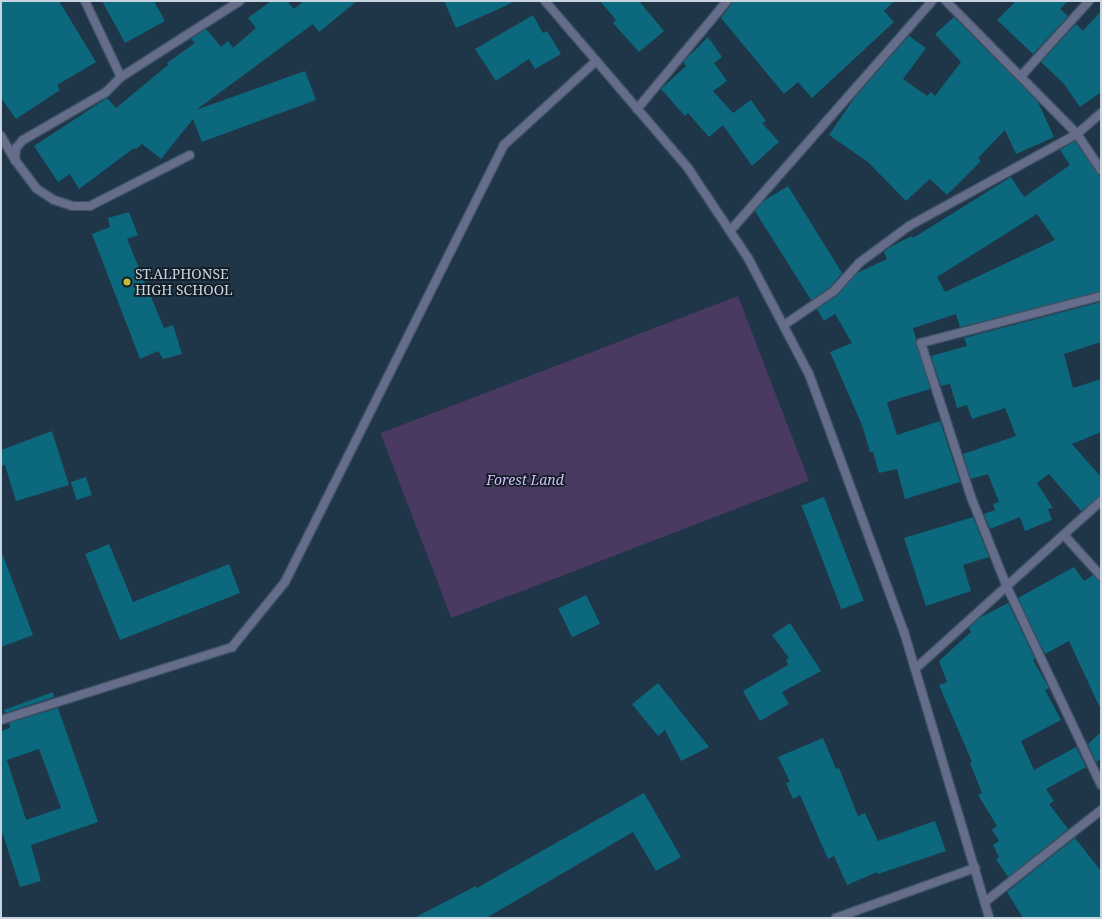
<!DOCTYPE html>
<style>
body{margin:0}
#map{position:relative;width:1102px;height:919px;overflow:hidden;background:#1f3548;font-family:"Noto Serif",serif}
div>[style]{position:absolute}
.green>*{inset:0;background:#4a3a62;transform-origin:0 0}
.building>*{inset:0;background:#0c697d;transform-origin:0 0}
.roads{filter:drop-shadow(1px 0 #3d5264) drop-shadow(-1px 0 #3d5264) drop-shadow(0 1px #3d5264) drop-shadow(0 -1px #3d5264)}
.service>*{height:8px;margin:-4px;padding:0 4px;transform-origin:4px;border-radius:4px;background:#666d8a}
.minor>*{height:8px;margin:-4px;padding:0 4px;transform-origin:4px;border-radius:4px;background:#666d8a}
.tertiary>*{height:8px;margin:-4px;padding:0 4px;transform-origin:4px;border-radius:4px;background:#666d8a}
.dots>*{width:11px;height:11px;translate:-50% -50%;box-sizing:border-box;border:2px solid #121c24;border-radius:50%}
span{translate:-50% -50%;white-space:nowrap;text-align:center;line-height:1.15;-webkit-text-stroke:3.5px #121c24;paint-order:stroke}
.poi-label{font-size:14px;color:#c8d5e1}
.left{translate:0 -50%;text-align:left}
.park-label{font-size:14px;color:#d2bdf5;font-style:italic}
.frame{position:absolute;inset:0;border:2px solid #c8d5e1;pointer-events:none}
</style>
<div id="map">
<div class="green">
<div style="left:738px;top:296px;width:198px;height:383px;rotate:69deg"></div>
</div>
<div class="building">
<div style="clip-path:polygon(1px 1px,59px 1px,96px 62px,57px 85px,60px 90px,16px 119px,1px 98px)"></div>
<div style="clip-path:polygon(102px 1px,154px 1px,165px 21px,125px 43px)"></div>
<div style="clip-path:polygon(271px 1px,287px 1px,294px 9px,304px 1px,357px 1px,319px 32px,313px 24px,196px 110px,305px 71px,316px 100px,202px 142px,193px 119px,161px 159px,142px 144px,136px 149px,134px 148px,79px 189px,70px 174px,58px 182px,34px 146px,107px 98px,116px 108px,168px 65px,167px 63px,195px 43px,191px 39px,206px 29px,221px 47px,228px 41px,233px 48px,256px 28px,248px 18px)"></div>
<div style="clip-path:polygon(444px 1px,516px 1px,456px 28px)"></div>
<div style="clip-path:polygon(600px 1px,639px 1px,664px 31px,639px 52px,613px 23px,616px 20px)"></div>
<div style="clip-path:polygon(734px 1px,894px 1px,884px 11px,894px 22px,812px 98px,798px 82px,784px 94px,721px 18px)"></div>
<div style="clip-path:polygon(1016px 1px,1068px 1px,1060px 9px,1068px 16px,1033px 54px,997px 20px)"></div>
<div style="clip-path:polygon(1101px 11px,1101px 92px,1080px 107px,1064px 84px,1041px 62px,1076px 24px,1083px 31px)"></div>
<div style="clip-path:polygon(533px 15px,543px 33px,547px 31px,561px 54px,535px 69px,529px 59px,496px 81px,475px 49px)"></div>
<div style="clip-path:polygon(954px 17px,1038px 102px,1054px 137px,1016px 154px,1005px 130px,978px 158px,981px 161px,947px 195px,930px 179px,906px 201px,868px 162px,829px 135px,855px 97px,909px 36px,926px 48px,903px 79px,927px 96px,931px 92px,935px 96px,961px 62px,935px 34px)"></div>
<div style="clip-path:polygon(708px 37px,722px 57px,714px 63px,727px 81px,713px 91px,733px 113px,751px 100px,766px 121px,762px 123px,779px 142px,752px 166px,723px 125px,709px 137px,688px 113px,685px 116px,661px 89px,686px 66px,683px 62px)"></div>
<div style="clip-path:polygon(evenodd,1075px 141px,1101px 178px,1101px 291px,960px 327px,956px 314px,913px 328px,930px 389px,887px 402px,888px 406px,897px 435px,940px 421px,960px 482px,905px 499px,897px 469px,879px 473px,873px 452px,870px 452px,862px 425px,830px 352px,852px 343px,835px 314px,824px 321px,817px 309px,838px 295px,857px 273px,887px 259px,884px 252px,892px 246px,912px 236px,913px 238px,1011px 177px,1024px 197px,1070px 165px,1060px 150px,1075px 141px,1037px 214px,1055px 240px,945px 292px,937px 277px,1037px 214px)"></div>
<div style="clip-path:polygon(788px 186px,842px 273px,830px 287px,811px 300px,755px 211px,762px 202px)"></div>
<div style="clip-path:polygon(129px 212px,138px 235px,127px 239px,164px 328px,173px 325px,182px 354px,163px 359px,158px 351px,140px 359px,92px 234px,110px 227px,108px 218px)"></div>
<div style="clip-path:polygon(1101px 302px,1101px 342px,1064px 354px,1073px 388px,1101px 379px,1101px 432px,1072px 444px,1101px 477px,1101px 496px,1081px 511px,1049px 474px,1037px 483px,1053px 508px,1048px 509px,1052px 520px,1025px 531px,1020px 517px,990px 529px,984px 514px,995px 510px,993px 504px,999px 502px,988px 474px,971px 479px,963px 454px,1016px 436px,1005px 408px,972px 419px,967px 405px,957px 408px,950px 384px,941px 386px,931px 356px,967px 346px,964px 338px)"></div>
<div style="clip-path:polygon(52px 431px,69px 485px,16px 501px,5px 465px,1px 466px,1px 450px)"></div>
<div style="left:86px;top:477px;width:19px;height:16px;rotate:72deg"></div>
<div style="left:824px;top:497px;width:111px;height:24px;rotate:69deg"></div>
<div style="clip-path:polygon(973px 517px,989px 557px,963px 565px,971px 591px,926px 606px,904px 538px)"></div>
<div style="clip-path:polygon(109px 544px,133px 602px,229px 564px,240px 593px,120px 640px,85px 554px)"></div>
<div style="clip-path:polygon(2px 553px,33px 635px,1px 647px,1px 554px)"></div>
<div style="clip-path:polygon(1074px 567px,1084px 581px,1093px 575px,1101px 583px,1101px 710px,1069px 641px,1045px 654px,1018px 598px)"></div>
<div style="left:586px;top:595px;width:32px;height:31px;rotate:64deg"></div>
<div style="clip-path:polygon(1008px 603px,1035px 659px,1033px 660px,1049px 688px,1045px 690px,1061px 720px,1021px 741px,1034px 770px,1076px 747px,1086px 767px,1046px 789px,1054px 801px,1049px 804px,1068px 829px,1008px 877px,996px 859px,999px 857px,993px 845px,999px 841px,992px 830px,997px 826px,978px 795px,982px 793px,970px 763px,972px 762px,939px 685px,947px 682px,939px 661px,971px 632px,969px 628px,979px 618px)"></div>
<div style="clip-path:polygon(790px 623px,821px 671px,782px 692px,789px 704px,760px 721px,743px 691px,788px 665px,786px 660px,789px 658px,772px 635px)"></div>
<div style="clip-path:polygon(658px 683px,709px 747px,681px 761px,665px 730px,658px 736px,632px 704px)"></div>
<div style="clip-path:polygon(53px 692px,54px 697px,5px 713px,4px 710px)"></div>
<div style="clip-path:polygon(evenodd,58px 708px,98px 822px,31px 845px,41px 881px,20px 887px,1px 829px,1px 731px,10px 728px,9px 723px,58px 708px,39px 749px,61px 808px,26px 820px,7px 760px,39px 749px)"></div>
<div style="clip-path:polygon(1101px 732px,1101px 759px,1096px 762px,1088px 744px)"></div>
<div style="clip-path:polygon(823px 738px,836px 769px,839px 768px,858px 816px,865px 813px,878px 841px,935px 821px,946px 851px,878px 874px,877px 872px,847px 885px,834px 856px,828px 859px,800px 795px,793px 799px,786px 783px,790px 782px,778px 757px)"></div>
<div style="clip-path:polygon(644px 793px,681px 857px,656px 871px,633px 832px,486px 918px,414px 918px,476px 886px,477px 888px)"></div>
<div style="clip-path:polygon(1075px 838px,1101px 871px,1101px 918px,1023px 918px,1007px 892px)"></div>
</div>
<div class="roads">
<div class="service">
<div style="left:836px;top:918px;width:148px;rotate:-19.8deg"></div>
</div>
<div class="minor">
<div style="left:85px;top:1px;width:84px;rotate:64.7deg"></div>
<div style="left:946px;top:1px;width:187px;rotate:45.4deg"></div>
<div style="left:1077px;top:134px;width:43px;rotate:56.3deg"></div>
<div style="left:1022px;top:75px;width:100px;rotate:-47.8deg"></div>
<div style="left:637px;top:109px;width:141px;rotate:-50.2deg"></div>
<div style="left:1px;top:136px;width:28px;rotate:60deg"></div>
<div style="left:15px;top:160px;width:12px;rotate:-85deg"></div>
<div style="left:16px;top:148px;width:11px;rotate:-49deg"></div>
<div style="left:23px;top:140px;width:96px;rotate:-30deg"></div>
<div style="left:106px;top:92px;width:21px;rotate:-45deg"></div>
<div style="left:121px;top:77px;width:141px;rotate:-32.6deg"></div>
<div style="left:15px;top:160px;width:36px;rotate:53deg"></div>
<div style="left:37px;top:189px;width:20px;rotate:33deg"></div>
<div style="left:54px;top:200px;width:19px;rotate:18deg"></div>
<div style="left:72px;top:206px;width:18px"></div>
<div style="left:90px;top:206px;width:112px;rotate:-27deg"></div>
<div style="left:730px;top:231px;width:306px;rotate:-48.7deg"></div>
<div style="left:1101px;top:296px;width:186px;rotate:165.4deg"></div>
<div style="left:921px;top:343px;width:162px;rotate:72deg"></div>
<div style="left:971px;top:497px;width:97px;rotate:68.2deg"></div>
<div style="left:1007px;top:587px;width:219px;rotate:64.6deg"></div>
<div style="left:784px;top:325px;width:60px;rotate:-34.2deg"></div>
<div style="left:834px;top:291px;width:38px;rotate:-48deg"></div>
<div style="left:859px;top:263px;width:62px;rotate:-36.5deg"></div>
<div style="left:909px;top:226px;width:192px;rotate:-28.7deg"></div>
<div style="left:1077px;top:134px;width:32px;rotate:-41deg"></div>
<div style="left:1064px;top:535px;width:55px;rotate:47.9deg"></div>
<div style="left:915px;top:669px;width:251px;rotate:-42.1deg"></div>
<div style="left:1px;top:720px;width:242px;rotate:-17.5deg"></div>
<div style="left:232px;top:647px;width:84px;rotate:-50.8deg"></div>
<div style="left:285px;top:582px;width:489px;rotate:-63.4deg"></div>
<div style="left:504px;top:145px;width:125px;rotate:-42.4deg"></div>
<div style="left:985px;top:902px;width:148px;rotate:-38.4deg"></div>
</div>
<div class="tertiary">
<div style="left:545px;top:1px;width:220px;rotate:49.4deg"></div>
<div style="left:688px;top:168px;width:108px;rotate:56.3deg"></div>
<div style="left:748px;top:258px;width:131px;rotate:62.3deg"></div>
<div style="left:809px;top:374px;width:275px;rotate:69.8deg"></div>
<div style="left:904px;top:632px;width:298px;rotate:73.4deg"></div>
</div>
</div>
<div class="dots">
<div style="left:127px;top:282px;background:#c6bc3c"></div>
</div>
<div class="poi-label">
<span class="left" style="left:135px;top:282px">ST.ALPHONSE<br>HIGH SCHOOL</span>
</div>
<div class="park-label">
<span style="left:525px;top:480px">Forest Land</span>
</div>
<div class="frame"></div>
</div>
